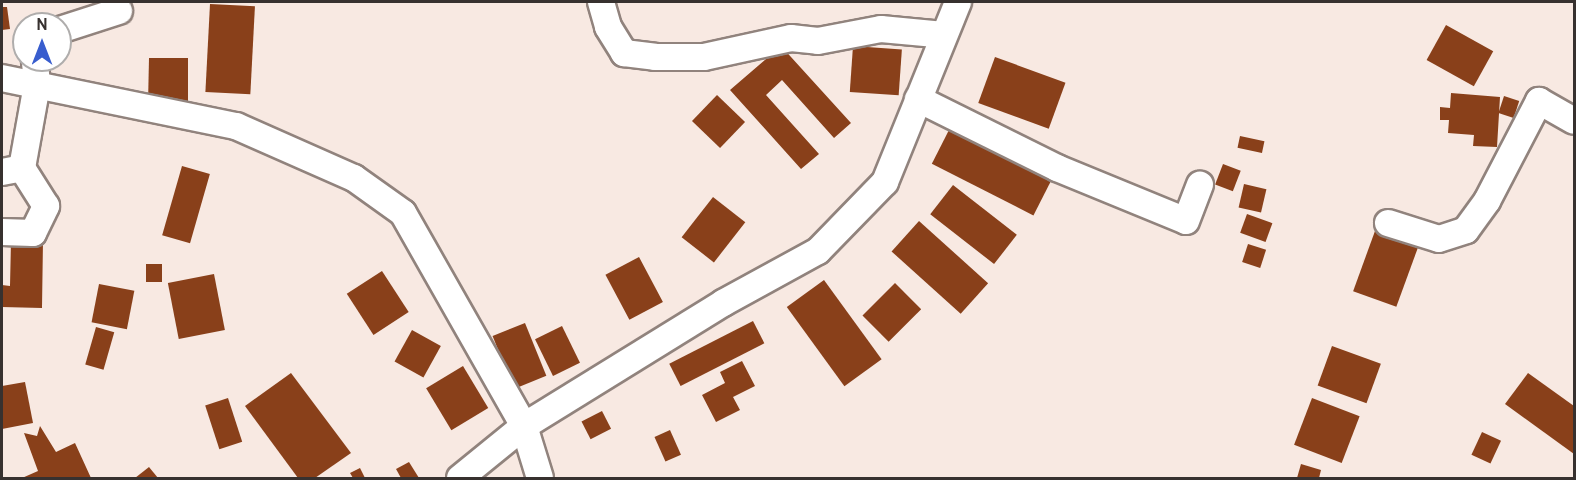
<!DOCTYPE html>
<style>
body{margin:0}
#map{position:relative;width:1576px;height:480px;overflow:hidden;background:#f8e9e2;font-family:Overpass,sans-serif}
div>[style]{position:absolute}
.building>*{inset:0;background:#89401a;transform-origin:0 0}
.roads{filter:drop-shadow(2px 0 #91837d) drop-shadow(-2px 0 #91837d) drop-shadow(0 2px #91837d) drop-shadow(0 -2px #91837d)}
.street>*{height:26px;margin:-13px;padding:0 13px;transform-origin:13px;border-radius:13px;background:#fff}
span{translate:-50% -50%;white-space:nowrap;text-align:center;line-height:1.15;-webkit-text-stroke:6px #fff;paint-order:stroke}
.frame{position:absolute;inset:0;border:3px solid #37312f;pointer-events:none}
.north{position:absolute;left:12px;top:12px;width:60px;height:60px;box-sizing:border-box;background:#fff;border:2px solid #afadac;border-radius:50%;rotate:0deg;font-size:16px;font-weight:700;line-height:24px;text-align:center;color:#37312f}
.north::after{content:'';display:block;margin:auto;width:21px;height:27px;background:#385dce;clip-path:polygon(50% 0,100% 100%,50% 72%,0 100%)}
</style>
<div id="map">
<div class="building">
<div style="left:210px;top:4px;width:45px;height:88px;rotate:3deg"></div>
<div style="clip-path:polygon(2px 7px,7px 7px,10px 29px,2px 30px)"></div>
<div style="left:1446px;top:25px;width:54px;height:40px;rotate:29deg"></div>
<div style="clip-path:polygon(781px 46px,851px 123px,834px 138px,782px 80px,766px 95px,819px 154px,801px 169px,730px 90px)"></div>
<div style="left:853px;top:46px;width:49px;height:46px;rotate:4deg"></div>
<div style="left:995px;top:57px;width:75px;height:49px;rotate:20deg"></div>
<div style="clip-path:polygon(149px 58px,188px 58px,188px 117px,148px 104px)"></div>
<div style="clip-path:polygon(1451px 93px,1500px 97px,1497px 147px,1473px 146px,1474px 135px,1448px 133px,1449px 120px,1440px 120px,1440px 107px,1450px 108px)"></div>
<div style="left:717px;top:95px;width:39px;height:36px;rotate:44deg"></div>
<div style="left:1504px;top:96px;width:16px;height:18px;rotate:18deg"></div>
<div style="left:950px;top:128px;width:114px;height:40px;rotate:27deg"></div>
<div style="left:1240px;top:136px;width:25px;height:12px;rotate:12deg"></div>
<div style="left:1223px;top:164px;width:19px;height:22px;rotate:21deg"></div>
<div style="left:182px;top:166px;width:29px;height:72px;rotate:16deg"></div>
<div style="left:1244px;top:184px;width:23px;height:24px;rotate:13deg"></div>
<div style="left:953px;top:185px;width:81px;height:37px;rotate:38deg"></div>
<div style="left:713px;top:197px;width:41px;height:51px;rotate:38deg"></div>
<div style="left:1247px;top:214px;width:27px;height:20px;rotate:20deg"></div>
<div style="left:919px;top:221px;width:93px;height:41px;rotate:42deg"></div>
<div style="left:1375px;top:231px;width:46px;height:64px;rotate:20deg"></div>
<div style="clip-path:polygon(11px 241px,43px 241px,42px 308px,2px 307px,2px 285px,10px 286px)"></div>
<div style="left:1248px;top:244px;width:19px;height:19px;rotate:18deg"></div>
<div style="left:639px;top:257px;width:51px;height:38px;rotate:62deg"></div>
<div style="left:162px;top:264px;width:18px;height:16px;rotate:90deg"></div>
<div style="left:382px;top:271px;width:49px;height:42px;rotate:57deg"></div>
<div style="left:214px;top:274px;width:57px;height:47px;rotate:79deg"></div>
<div style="left:824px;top:280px;width:98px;height:46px;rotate:54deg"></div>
<div style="left:895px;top:283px;width:37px;height:46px;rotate:45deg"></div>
<div style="left:99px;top:284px;width:36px;height:39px;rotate:11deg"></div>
<div style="left:753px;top:321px;width:25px;height:94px;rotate:63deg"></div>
<div style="left:525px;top:323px;width:57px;height:35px;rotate:68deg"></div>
<div style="left:562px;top:326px;width:41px;height:30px;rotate:64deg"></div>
<div style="left:96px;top:327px;width:19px;height:39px;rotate:16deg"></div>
<div style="left:412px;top:330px;width:33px;height:36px;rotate:29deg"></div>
<div style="left:1332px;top:346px;width:52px;height:42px;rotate:20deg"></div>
<div style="clip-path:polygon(742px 361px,755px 386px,733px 397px,740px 410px,716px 422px,702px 395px,725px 383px,720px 372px)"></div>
<div style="left:463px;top:366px;width:49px;height:43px;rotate:59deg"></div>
<div style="clip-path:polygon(291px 373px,351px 453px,315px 478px,298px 478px,245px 406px)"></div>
<div style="clip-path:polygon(1528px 373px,1574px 406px,1574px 454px,1505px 404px)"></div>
<div style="clip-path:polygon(25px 382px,33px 423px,2px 429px,2px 386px)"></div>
<div style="left:228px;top:398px;width:46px;height:24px;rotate:72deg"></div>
<div style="left:1312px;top:398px;width:51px;height:50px;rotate:21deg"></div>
<div style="left:602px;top:411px;width:20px;height:23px;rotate:63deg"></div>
<div style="clip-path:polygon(40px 426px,56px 452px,75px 443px,91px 478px,22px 478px,38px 471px,24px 433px,37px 436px)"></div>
<div style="left:670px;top:430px;width:27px;height:17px;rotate:66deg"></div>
<div style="left:1482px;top:432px;width:21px;height:25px;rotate:25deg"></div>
<div style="clip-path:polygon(409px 462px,419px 478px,401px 478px,396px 469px)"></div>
<div style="clip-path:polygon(1301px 464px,1321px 470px,1319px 478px,1297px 478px)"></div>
<div style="clip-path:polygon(149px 467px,158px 478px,135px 478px)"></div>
<div style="clip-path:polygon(360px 468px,365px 478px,353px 478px,350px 473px)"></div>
</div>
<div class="roads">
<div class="street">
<div style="left:601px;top:2px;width:26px;rotate:74deg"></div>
<div style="left:608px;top:27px;width:31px;rotate:58deg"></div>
<div style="left:624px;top:53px;width:31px;rotate:7deg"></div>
<div style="left:655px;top:57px;width:49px"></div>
<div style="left:704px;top:57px;width:89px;rotate:-12.3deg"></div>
<div style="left:791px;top:38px;width:27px;rotate:6deg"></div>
<div style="left:818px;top:41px;width:64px;rotate:-10.8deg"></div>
<div style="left:881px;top:29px;width:63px;rotate:5.4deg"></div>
<div style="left:60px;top:30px;width:62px;rotate:-17.9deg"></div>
<div style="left:2px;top:78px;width:239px;rotate:11.6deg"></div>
<div style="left:236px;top:126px;width:129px;rotate:23.8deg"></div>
<div style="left:354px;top:178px;width:60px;rotate:35.5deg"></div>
<div style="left:403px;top:213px;width:245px;rotate:60.4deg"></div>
<div style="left:524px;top:426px;width:54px;rotate:72.9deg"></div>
<div style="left:918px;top:99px;width:155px;rotate:26.4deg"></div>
<div style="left:1057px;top:168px;width:139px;rotate:22.3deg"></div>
<div style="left:1186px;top:221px;width:39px;rotate:-69deg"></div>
<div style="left:2px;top:172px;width:20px;rotate:-11deg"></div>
<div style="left:22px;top:168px;width:84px;rotate:-79.8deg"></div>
<div style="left:37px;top:85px;width:25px;rotate:-95deg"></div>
<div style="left:1388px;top:223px;width:53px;rotate:17.4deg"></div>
<div style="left:1439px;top:239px;width:28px;rotate:-18deg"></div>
<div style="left:1466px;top:230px;width:36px;rotate:-54deg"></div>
<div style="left:1487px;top:201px;width:113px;rotate:-62.5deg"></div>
<div style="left:1539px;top:101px;width:40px;rotate:29.7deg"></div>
<div style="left:2px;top:232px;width:31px;rotate:2deg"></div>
<div style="left:33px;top:233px;width:30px;rotate:-64deg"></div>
<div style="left:46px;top:206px;width:45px;rotate:-122.3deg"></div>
<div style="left:460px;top:478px;width:82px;rotate:-39.1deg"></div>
<div style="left:524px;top:426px;width:234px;rotate:-31.7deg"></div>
<div style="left:723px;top:303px;width:108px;rotate:-28.7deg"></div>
<div style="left:818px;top:251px;width:96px;rotate:-45.8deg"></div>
<div style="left:885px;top:182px;width:194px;rotate:-67.9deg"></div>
</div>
</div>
<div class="frame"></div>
<div class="north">N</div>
</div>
